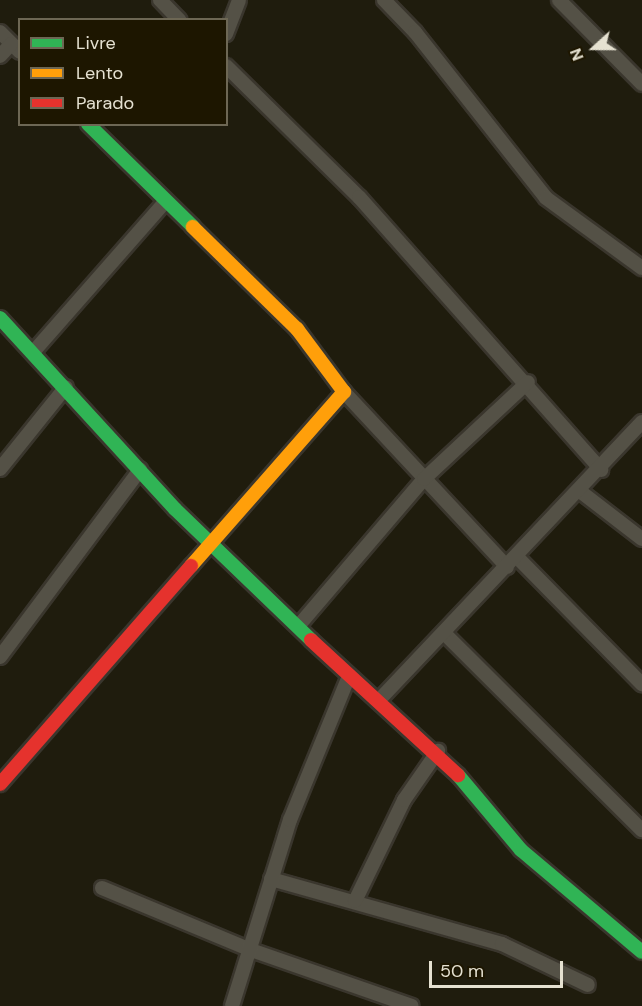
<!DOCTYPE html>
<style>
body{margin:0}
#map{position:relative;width:642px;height:1006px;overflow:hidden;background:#1f1c0d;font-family:"DM Sans",sans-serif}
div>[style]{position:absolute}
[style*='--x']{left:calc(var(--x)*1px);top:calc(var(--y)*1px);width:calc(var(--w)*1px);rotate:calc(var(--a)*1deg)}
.roads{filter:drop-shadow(2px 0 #3a362d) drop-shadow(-2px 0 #3a362d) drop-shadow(0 2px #3a362d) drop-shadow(0 -2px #3a362d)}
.street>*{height:14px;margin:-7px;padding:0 7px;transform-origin:7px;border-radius:7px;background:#545146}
.fast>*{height:14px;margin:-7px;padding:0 7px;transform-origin:7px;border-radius:7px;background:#30b455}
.slow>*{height:14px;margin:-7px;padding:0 7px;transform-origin:7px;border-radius:7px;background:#ff9f0a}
.jam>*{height:14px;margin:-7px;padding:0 7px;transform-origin:7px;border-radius:7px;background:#e5322d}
span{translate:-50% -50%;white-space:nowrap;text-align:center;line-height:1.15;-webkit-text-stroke:5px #1d1600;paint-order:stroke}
.legend{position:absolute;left:18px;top:18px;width:210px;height:108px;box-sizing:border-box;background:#1d1600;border:2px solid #6d6754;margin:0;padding:8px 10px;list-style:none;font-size:18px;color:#e5e1d1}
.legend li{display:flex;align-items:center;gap:12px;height:30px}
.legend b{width:30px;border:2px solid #6d6754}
.north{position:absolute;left:564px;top:18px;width:60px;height:60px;-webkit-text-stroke:4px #1d1600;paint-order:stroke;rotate:249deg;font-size:16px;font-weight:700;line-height:24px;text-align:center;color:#e5e1d1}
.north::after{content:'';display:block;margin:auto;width:21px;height:27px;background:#e5e1d1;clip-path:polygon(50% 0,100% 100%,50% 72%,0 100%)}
.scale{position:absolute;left:429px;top:961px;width:134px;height:27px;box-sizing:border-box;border:3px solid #e5e1d1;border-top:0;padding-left:8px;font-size:18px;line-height:21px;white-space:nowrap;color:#e5e1d1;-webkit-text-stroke:4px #1d1600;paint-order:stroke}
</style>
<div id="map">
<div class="roads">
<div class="street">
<div style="--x:160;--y:0;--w:28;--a:46"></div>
<div style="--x:384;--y:0;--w:45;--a:45.9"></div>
<div style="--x:415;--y:32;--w:211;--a:51.7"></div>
<div style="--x:546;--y:198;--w:119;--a:36.1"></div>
<div style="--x:559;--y:0;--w:118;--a:45.3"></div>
<div style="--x:0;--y:32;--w:28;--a:45"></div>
<div style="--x:226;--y:34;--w:36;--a:-69"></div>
<div style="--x:0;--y:56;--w:16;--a:-47"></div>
<div style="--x:226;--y:66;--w:187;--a:44.6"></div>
<div style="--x:359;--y:197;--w:365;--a:48.4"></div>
<div style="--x:35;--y:350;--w:196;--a:-48.7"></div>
<div style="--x:344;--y:392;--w:239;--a:47"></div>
<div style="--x:0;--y:469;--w:105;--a:-51.2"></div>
<div style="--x:581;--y:492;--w:77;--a:37.6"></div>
<div style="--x:516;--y:556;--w:180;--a:45.5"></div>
<div style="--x:300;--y:624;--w:191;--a:-49.5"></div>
<div style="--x:424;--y:479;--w:142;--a:-43"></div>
<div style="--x:445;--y:634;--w:278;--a:44.9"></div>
<div style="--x:0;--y:657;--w:234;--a:-53.2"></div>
<div style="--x:381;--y:698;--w:380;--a:-46.6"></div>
<div style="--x:271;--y:879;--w:240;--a:15.7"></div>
<div style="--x:502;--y:944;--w:95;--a:25.5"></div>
<div style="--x:102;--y:888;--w:161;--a:22.6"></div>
<div style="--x:251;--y:950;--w:170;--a:19.2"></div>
<div style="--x:355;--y:901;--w:112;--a:-64.1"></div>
<div style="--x:404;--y:800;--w:60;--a:-55.2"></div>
<div style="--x:232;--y:1006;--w:195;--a:-72.7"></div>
<div style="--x:290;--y:820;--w:156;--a:-67.7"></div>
</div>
<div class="fast">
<div style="--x:88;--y:124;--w:147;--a:44.4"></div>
<div style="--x:0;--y:318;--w:259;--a:47.5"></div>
<div style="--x:175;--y:509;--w:189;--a:43.9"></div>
<div style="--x:458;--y:775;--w:98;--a:50"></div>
<div style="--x:521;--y:850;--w:158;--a:40.1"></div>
</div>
<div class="slow">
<div style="--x:191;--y:566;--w:232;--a:-48.7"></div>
<div style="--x:344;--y:392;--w:79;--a:-126.7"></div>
<div style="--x:297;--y:329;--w:146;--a:-135.6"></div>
</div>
<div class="jam">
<div style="--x:311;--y:640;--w:200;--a:42.6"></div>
<div style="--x:0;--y:784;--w:290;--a:-48.8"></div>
</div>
</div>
<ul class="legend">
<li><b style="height:8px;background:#30b455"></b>Livre</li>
<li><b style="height:8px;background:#ff9f0a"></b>Lento</li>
<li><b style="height:8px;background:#e5322d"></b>Parado</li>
</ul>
<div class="north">N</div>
<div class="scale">50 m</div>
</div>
